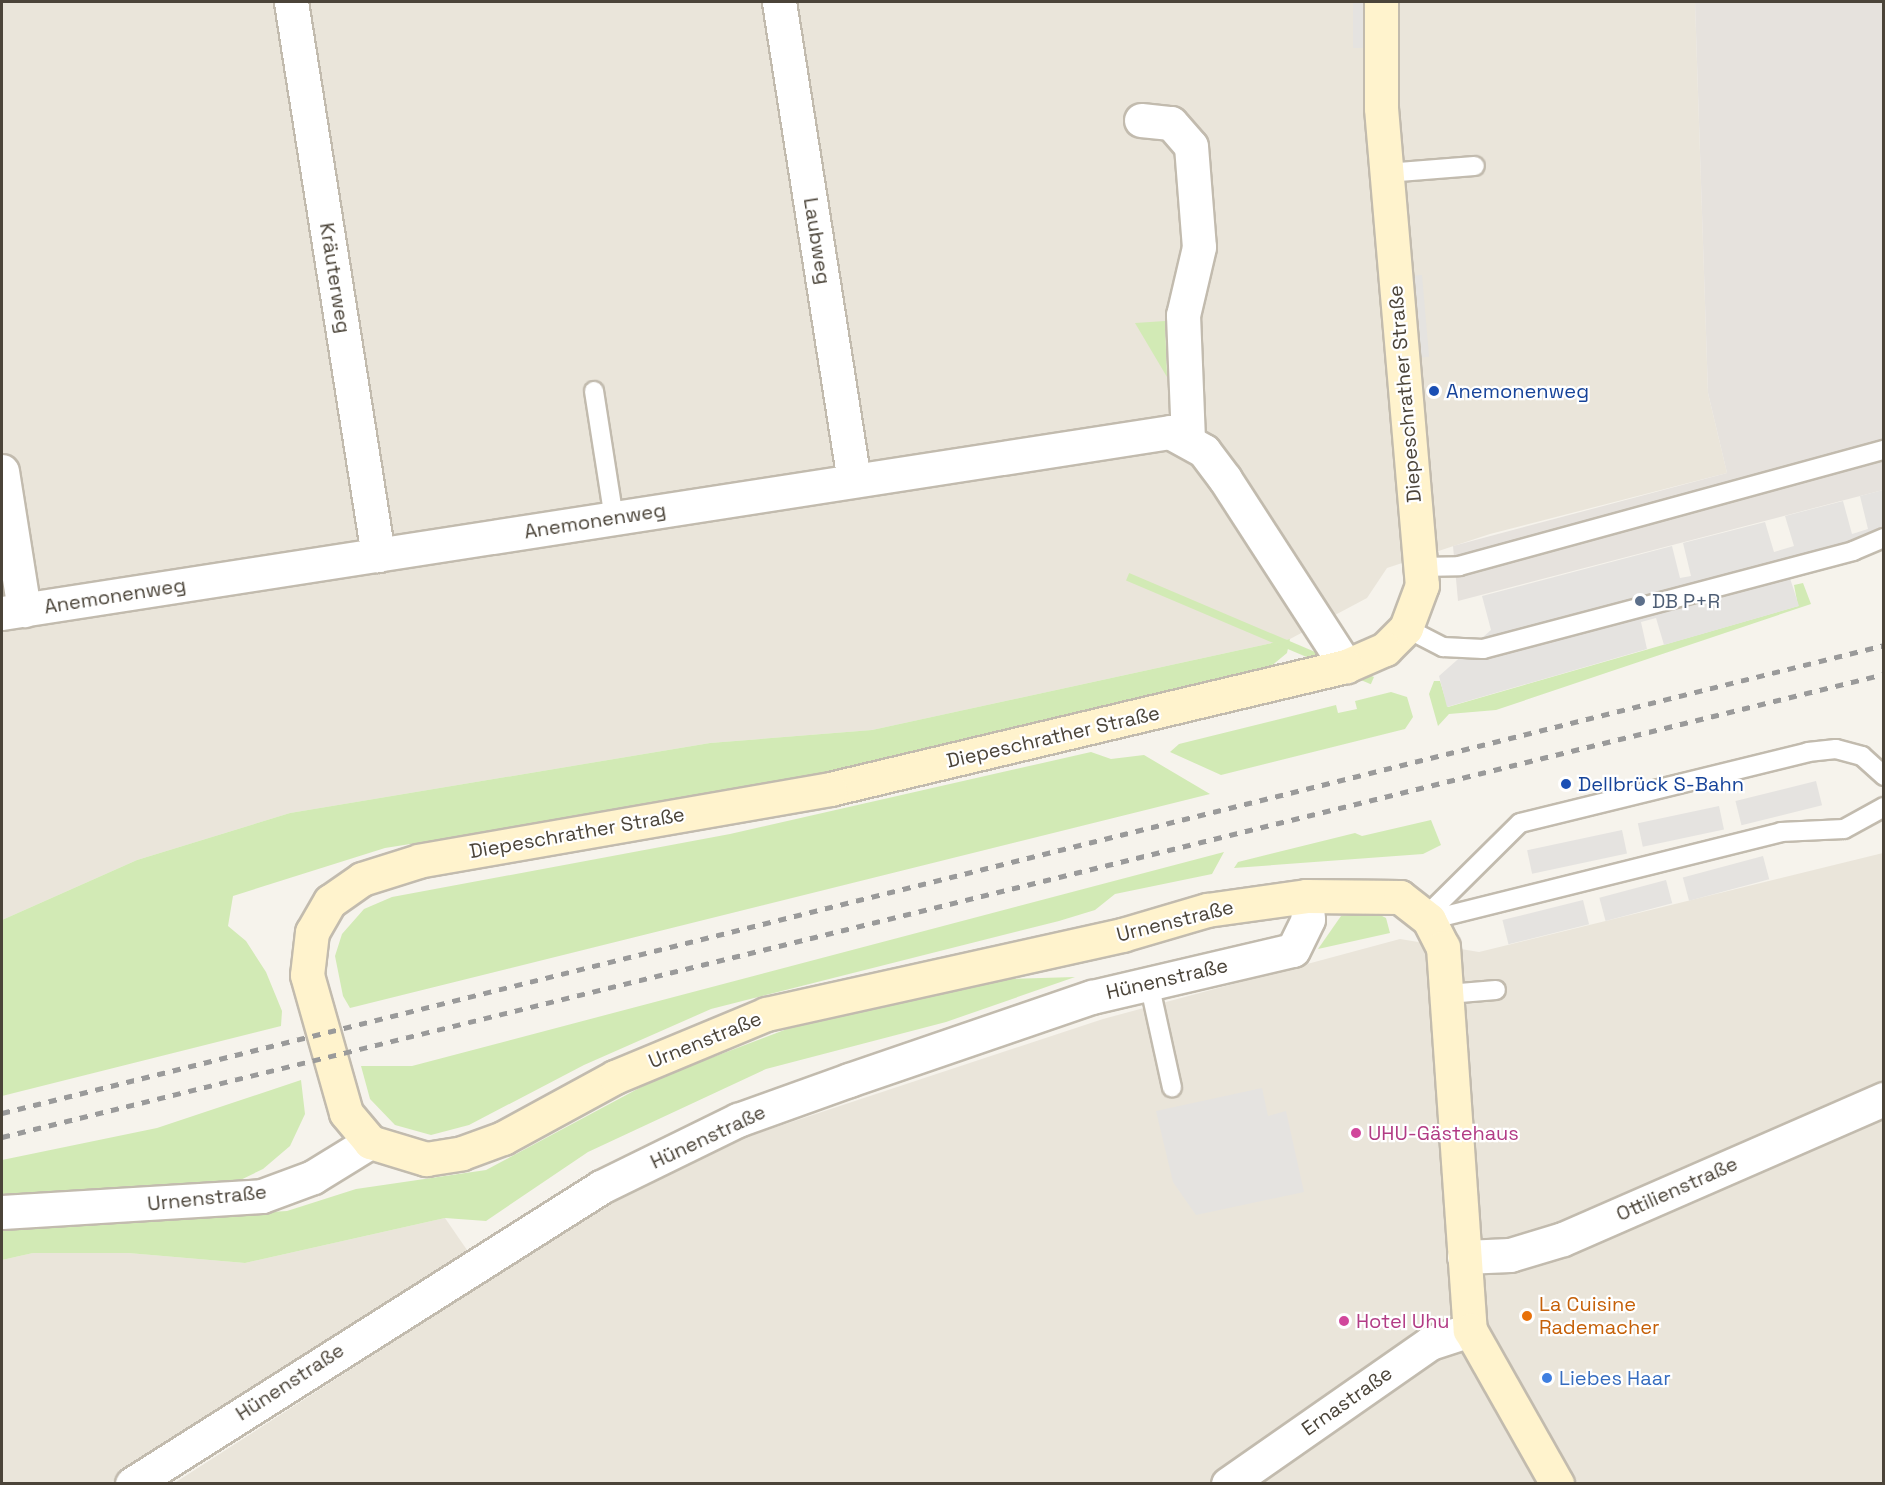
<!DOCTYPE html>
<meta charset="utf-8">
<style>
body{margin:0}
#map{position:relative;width:1885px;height:1485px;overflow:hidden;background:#f6f3ec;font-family:"Space Grotesk",sans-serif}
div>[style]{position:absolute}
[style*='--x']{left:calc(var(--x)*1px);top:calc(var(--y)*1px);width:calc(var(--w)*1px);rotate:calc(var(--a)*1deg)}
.residential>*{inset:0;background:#eae5da}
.industrial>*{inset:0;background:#e6e2dd}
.green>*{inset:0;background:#d2eab5;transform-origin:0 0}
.parking>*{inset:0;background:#e5e3e0;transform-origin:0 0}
.roads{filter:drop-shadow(2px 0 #c2bbae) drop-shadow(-2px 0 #c2bbae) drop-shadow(0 2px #c2bbae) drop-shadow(0 -2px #c2bbae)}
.lane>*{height:18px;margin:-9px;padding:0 9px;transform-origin:9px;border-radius:9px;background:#fff}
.street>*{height:33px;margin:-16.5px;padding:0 16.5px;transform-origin:16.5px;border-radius:16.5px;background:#fff}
.secondary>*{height:33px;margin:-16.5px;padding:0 16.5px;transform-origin:16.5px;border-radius:16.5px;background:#fff3cd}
.rail>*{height:4.5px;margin-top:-2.25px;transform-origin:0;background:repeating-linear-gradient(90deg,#9a9a9a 0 8px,transparent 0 16px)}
.dots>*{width:16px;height:16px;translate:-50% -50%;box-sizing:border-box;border:3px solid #fff;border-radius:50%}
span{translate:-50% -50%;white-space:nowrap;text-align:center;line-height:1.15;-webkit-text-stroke:4.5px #fff;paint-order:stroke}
.street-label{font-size:20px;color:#4b4439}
.transit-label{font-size:20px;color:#164399}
.left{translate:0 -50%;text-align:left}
.service-label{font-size:20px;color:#4e5e75}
.hotel-label{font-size:20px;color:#b23c85}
.food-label{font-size:20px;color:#c56008}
.shop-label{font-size:20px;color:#366cbe}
.frame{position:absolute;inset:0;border:3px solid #4b4439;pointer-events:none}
</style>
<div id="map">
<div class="residential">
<div style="clip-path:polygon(2px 2px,1695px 2px,1708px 393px,1727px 473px,1490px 534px,1387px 568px,1367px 598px,1290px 639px,872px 730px,710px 743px,290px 813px,137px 860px,2px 920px)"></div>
<div style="clip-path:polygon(1883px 853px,1883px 1483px,173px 1484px,604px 1206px,737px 1140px,1103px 1019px,1400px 939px,1479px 952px)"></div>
<div style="clip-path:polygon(445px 1218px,467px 1250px,109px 1484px,2px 1483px,2px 1260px,33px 1253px,128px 1253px,245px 1263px)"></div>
</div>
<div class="industrial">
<div style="clip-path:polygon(1695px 2px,1883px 2px,1883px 490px,1458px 601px,1453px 546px,1727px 473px,1708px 393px)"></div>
</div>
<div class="green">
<div style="clip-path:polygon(1165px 321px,1167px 377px,1135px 323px)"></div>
<div style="clip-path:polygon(1803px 583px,1811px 604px,1496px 710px,1449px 714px,1438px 726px,1429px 694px,1434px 681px,1440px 681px,1448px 707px,1798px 606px,1794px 585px)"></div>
<div style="clip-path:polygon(1290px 639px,1287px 653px,1270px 667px,785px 785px,385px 848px,233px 896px,228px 926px,246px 941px,266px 972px,282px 1011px,281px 1026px,2px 1096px,2px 920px,137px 860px,290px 813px,710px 743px,872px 730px)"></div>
<div style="left:1374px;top:677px;width:8px;height:266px;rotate:113deg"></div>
<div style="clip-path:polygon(1391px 692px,1407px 697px,1413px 717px,1405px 729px,1221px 775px,1170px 752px,1179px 744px,1336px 705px,1338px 713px,1357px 709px,1355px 701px)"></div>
<div style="clip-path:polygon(1091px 752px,1111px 759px,1144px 755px,1210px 794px,350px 1008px,343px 996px,335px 956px,342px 934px,364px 909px,392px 897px,730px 834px)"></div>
<div style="clip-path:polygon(1431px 820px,1441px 845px,1423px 854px,1234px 868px,1238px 862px,1355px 833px,1362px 836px)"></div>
<div style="clip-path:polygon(1224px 852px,1212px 874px,1115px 894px,1095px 910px,1059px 921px,711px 1009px,584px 1065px,469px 1125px,431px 1135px,395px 1125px,370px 1099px,361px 1066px,412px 1066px)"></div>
<div style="clip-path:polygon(1376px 913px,1386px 918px,1390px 933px,1318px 949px,1341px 916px)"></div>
<div style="clip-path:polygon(1075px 977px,946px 1022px,766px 1069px,588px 1152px,486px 1221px,445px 1218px,245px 1263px,128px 1253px,33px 1253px,2px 1260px,2px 1228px,287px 1211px,356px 1189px,486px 1170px,658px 1078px,787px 1029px,1011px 979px)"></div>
<div style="clip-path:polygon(301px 1080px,305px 1114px,290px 1146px,263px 1169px,230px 1185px,2px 1197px,2px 1160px,157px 1128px)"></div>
</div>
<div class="parking">
<div style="left:1353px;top:2px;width:11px;height:46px"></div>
<div style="left:1422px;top:275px;width:82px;height:11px;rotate:85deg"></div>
<div style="clip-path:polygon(1883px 490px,1883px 539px,1786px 566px,1799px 606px,1664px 645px,1656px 618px,1641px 622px,1647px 649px,1447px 707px,1439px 676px,1491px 630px,1482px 596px,1672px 546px,1680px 578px,1691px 576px,1683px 543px,1765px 522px,1774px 552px,1794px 546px,1785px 516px,1843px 501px,1852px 534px,1868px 529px,1860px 496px)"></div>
<div style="left:1816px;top:781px;width:25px;height:83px;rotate:76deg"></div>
<div style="left:1719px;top:806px;width:24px;height:83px;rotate:78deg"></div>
<div style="left:1622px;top:830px;width:24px;height:97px;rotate:78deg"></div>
<div style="left:1763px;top:856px;width:24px;height:83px;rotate:75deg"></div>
<div style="left:1666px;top:880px;width:24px;height:69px;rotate:75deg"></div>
<div style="left:1583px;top:900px;width:25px;height:83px;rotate:76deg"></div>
<div style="clip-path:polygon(1262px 1088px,1268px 1116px,1286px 1111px,1304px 1192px,1196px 1215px,1173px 1182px,1156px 1111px)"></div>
</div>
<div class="roads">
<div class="lane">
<div style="--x:1386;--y:173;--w:89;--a:-4.5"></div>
<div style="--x:594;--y:391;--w:129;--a:81.1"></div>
<div style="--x:1420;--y:567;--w:39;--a:-1"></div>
<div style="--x:1459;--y:566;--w:441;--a:-15.3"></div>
<div style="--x:1406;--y:628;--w:42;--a:27.2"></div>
<div style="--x:1443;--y:647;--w:40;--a:2.9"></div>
<div style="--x:1483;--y:649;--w:383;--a:-14.8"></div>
<div style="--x:1853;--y:551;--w:34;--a:-23"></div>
<div style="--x:1426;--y:916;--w:132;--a:-44.7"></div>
<div style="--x:1520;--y:823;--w:297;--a:-13.8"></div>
<div style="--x:1808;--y:752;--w:28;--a:-6"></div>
<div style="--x:1836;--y:749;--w:27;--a:15"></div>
<div style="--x:1862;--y:756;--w:30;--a:42"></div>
<div style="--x:1429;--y:920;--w:363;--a:-14"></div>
<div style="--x:1781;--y:832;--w:63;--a:-2.7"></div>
<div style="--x:1844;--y:829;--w:46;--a:-28.8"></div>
<div style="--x:1149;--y:983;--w:107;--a:77.6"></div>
<div style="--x:1448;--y:994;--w:48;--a:-4.8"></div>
</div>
<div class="street">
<div style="--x:291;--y:2;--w:560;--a:81.06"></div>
<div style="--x:779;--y:2;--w:484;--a:81.1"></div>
<div style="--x:1141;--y:120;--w:30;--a:6"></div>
<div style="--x:1171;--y:123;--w:30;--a:49"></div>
<div style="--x:1191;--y:146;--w:101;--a:85.5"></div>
<div style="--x:1199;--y:247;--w:70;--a:103.2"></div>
<div style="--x:1183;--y:315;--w:124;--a:87.7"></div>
<div style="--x:2;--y:471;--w:141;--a:81"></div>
<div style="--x:2;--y:613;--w:1182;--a:-8.81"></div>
<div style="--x:1170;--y:432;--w:39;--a:29"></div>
<div style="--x:1204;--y:451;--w:35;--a:53"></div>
<div style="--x:1225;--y:479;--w:223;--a:57.1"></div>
<div style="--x:2;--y:1212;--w:260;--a:-3.5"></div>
<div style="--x:262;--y:1196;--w:54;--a:-20.4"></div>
<div style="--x:313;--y:1177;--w:67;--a:-31.6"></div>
<div style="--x:1464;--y:1257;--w:46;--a:-2.5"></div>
<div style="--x:1510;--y:1255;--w:55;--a:-16.8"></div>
<div style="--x:1563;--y:1239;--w:350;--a:-23.6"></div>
<div style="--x:132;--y:1484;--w:555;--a:-32.34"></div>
<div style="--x:601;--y:1187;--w:153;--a:-26.1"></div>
<div style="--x:738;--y:1120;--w:118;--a:-19.8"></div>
<div style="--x:849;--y:1080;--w:257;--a:-18.9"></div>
<div style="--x:1092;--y:997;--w:206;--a:-13.2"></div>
<div style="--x:1293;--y:950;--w:34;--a:-64"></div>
<div style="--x:1308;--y:919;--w:23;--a:-95"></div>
<div style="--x:1228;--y:1484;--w:246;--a:-34.9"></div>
<div style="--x:1430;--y:1343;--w:42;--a:-18"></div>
</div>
<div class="secondary">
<div style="--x:1381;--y:2;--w:106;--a:90"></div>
<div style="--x:1381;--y:108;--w:479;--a:85.1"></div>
<div style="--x:1422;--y:585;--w:46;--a:110.4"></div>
<div style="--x:1406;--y:628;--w:30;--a:135"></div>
<div style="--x:1385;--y:649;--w:43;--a:156.4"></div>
<div style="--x:1346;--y:666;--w:530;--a:166.59"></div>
<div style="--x:830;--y:789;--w:417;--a:170.1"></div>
<div style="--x:419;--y:861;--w:60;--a:162.5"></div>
<div style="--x:362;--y:879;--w:39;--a:145"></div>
<div style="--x:330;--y:901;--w:36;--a:120"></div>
<div style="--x:312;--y:932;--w:43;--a:96.6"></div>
<div style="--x:307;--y:975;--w:143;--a:74.2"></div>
<div style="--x:346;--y:1113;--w:38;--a:50"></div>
<div style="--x:370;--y:1142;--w:59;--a:16.9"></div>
<div style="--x:426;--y:1159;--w:36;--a:-9"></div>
<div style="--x:462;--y:1153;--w:44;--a:-20.1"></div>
<div style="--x:503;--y:1138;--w:128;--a:-28.6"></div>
<div style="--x:615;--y:1077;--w:164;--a:-22.6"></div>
<div style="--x:766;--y:1014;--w:365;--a:-12.5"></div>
<div style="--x:1122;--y:935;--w:89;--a:-16.4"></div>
<div style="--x:1207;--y:910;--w:100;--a:-8"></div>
<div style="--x:1306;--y:896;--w:94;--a:0.6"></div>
<div style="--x:1400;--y:897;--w:37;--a:38"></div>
<div style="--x:1429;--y:920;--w:30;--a:63"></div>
<div style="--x:1443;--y:947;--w:384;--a:86"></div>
<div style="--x:1470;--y:1330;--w:177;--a:60.5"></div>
</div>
</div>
<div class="rail">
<div style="--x:2;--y:1113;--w:1939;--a:-13.96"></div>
<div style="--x:2;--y:1137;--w:1938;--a:-13.82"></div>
</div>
<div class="dots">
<div style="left:1434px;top:391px;background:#1a4fb4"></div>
<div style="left:1640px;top:601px;background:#5c6f8a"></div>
<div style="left:1566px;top:784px;background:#1a4fb4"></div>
<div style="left:1356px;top:1133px;background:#d1479c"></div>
<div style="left:1527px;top:1316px;background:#e8710a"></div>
<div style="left:1344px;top:1321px;background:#d1479c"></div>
<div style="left:1547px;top:1378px;background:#3f7fe0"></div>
</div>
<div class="street-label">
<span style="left:817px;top:241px;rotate:81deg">Laubweg</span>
<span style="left:335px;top:278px;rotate:81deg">Kräuterweg</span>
<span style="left:1405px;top:394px;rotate:-95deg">Diepeschrather Straße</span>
<span style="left:595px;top:521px;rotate:-9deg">Anemonenweg</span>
<span style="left:115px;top:596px;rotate:-9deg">Anemonenweg</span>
<span style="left:1053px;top:737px;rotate:-13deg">Diepeschrather Straße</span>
<span style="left:577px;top:833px;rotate:-10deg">Diepeschrather Straße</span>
<span style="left:1175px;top:921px;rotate:-14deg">Urnenstraße</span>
<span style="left:1167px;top:979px;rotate:-13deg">Hünenstraße</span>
<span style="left:705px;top:1040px;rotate:-22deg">Urnenstraße</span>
<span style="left:708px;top:1137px;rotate:-25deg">Hünenstraße</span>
<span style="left:1677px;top:1189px;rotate:-24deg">Ottilienstraße</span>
<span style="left:207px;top:1198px;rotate:-6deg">Urnenstraße</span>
<span style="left:290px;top:1382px;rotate:-33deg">Hünenstraße</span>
<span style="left:1347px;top:1401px;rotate:-35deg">Ernastraße</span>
</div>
<div class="transit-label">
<span class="left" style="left:1446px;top:391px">Anemonenweg</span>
<span class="left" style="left:1578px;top:784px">Dellbrück S-Bahn</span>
</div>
<div class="service-label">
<span class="left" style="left:1652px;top:601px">DB P+R</span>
</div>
<div class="hotel-label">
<span class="left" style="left:1368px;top:1133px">UHU-Gästehaus</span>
<span class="left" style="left:1356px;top:1321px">Hotel Uhu</span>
</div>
<div class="food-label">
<span class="left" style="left:1539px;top:1316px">La Cuisine<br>Rademacher</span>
</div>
<div class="shop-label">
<span class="left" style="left:1559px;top:1378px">Liebes Haar</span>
</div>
<div class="frame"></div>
</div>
